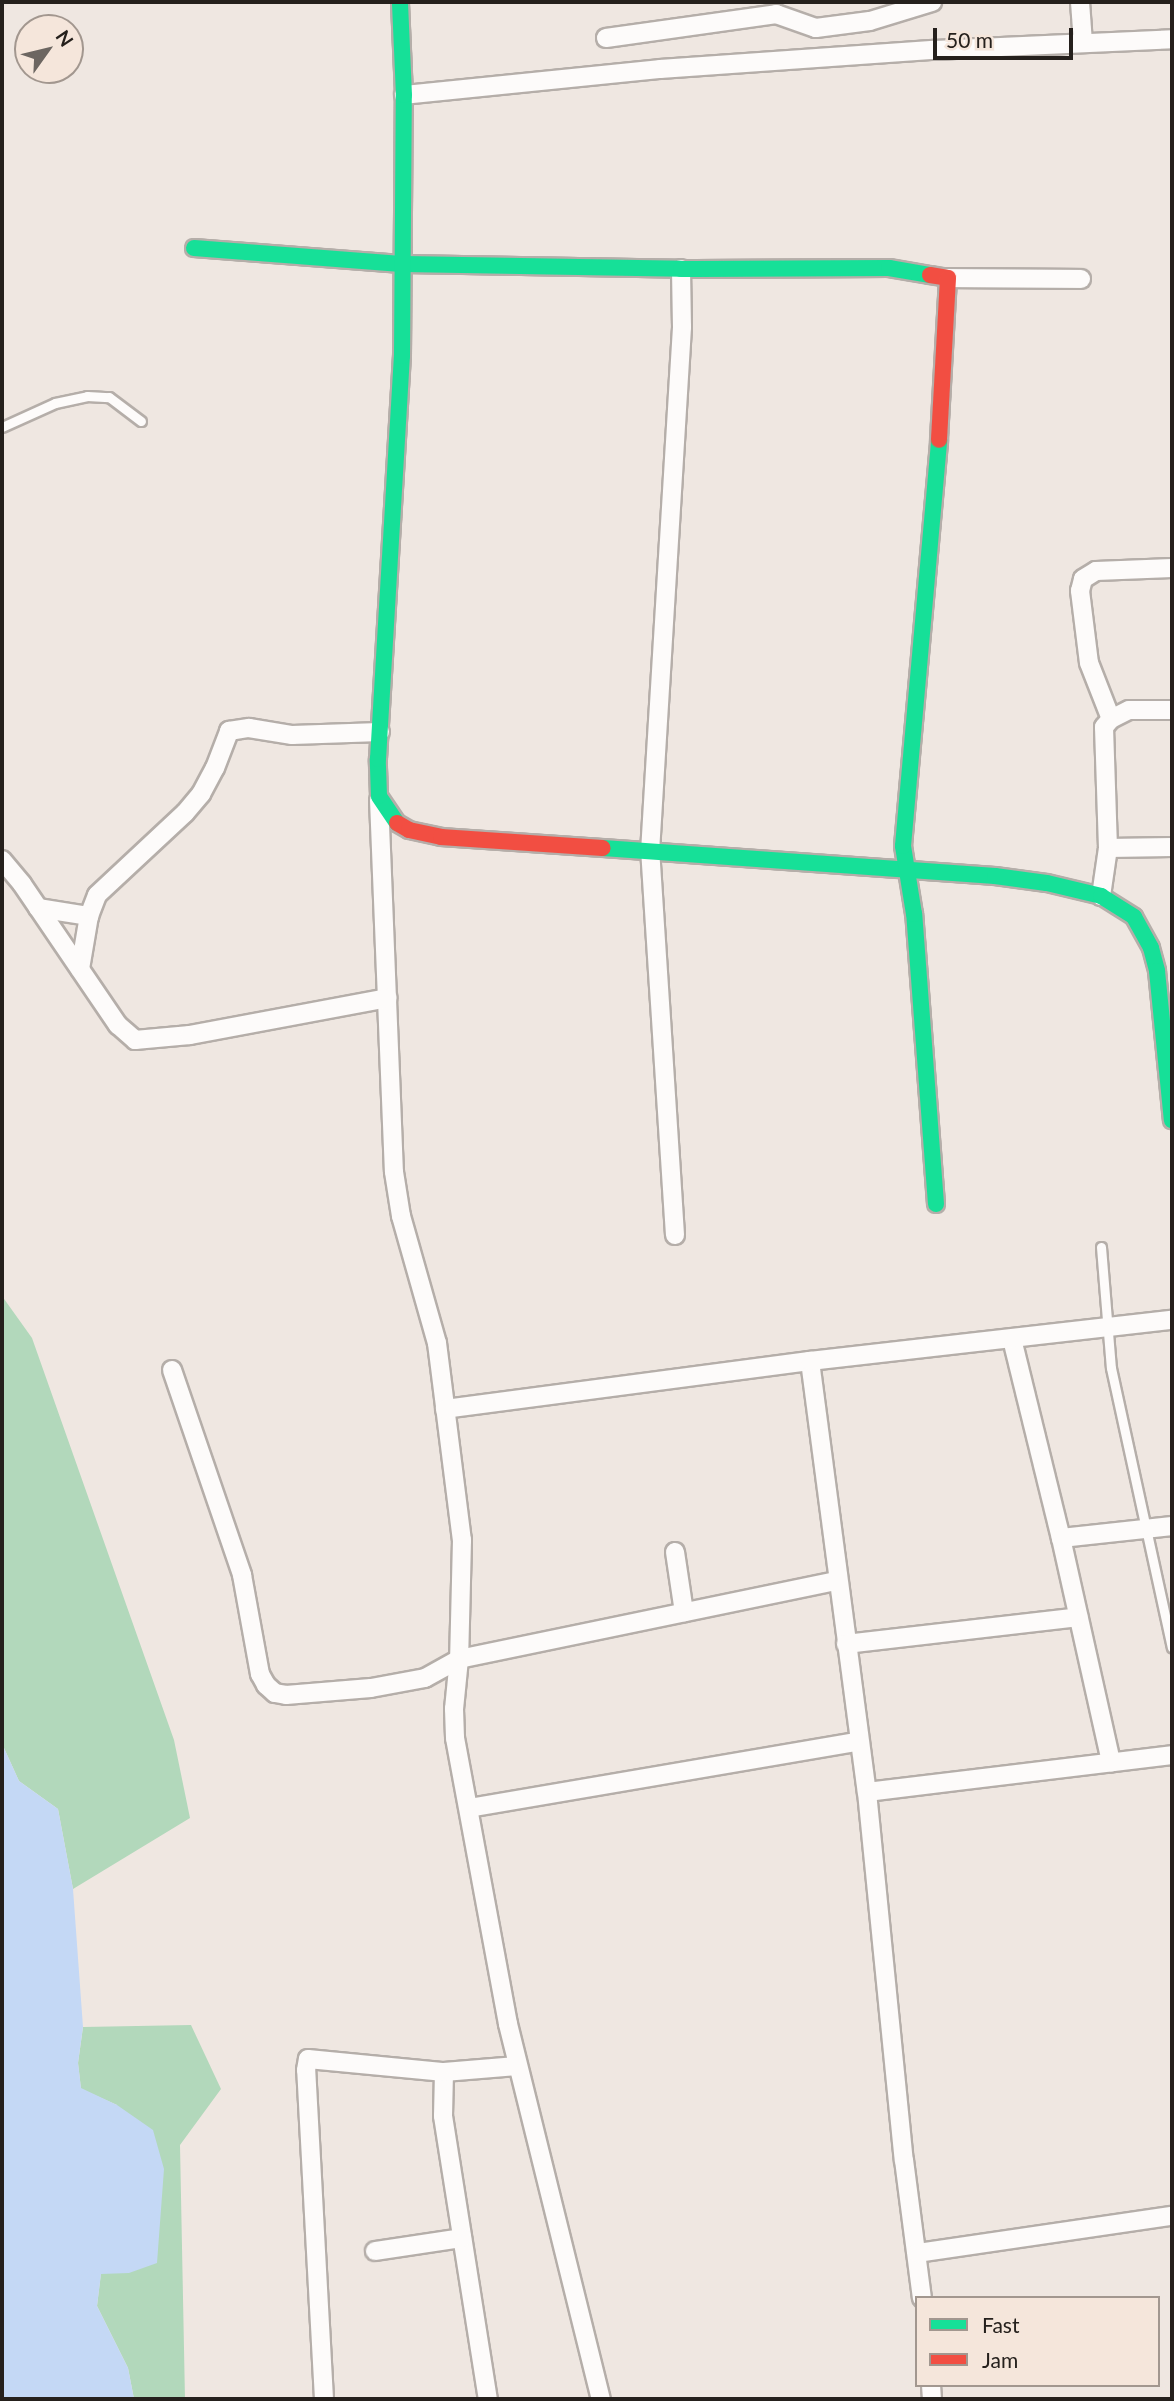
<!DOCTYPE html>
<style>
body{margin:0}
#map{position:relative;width:1174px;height:2401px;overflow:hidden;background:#efe7e1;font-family:Lato,sans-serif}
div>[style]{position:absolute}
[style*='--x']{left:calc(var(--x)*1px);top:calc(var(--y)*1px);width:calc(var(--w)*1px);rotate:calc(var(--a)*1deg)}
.green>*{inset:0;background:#b2d8bb}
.water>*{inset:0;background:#c4d8f5}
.roads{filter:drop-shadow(2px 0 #b5aea9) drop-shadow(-2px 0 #b5aea9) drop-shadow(0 2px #b5aea9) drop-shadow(0 -2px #b5aea9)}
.lane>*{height:9px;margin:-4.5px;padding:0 4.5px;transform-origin:4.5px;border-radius:4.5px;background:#fdfbfa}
.street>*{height:18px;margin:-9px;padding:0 9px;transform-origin:9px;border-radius:9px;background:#fdfbfa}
.fast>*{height:16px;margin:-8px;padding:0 8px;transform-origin:8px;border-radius:8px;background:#16e098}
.jam>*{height:16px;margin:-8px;padding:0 8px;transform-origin:8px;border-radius:8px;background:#f24e42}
span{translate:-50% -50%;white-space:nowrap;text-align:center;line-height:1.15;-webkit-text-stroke:6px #f5e6db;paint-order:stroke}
.frame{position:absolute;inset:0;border:4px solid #25201c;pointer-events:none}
.legend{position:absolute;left:915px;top:2296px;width:245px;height:91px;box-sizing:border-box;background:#f5e6db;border:2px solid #a2978f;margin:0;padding:9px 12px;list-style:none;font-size:21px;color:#25201c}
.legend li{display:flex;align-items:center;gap:14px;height:35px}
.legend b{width:35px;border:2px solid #a2978f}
.north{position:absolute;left:14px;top:14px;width:70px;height:70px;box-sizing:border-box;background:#f5e6db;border:2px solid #a2978f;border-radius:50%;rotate:56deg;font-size:19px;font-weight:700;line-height:28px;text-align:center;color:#25201c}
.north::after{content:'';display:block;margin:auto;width:24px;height:32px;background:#6c6661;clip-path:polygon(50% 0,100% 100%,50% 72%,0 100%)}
.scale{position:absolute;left:933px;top:28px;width:140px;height:32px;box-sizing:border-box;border:4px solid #25201c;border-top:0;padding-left:9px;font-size:21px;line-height:24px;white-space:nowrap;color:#25201c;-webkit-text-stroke:5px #f5e6db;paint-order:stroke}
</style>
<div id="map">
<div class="green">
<div style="clip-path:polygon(2px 1296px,32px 1338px,174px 1740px,190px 1818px,73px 1889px,58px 1809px,19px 1781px,4px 1748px,2px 1731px)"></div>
<div style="clip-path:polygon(191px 2025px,221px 2089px,180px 2145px,185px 2399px,134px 2399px,128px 2368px,97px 2306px,101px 2273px,129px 2273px,117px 2105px,81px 2089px,78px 2063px,83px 2027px)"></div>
</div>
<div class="water">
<div style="clip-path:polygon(2px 1731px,4px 1748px,19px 1781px,58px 1809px,73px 1889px,83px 2027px,78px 2063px,81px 2088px,117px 2105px,153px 2130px,164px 2169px,157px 2263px,129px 2273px,101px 2274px,97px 2306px,128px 2368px,134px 2399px,2px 2399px)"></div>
</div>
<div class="roads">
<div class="lane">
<div style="--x:2;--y:427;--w:58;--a:-24.4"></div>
<div style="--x:55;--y:403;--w:33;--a:-12"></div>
<div style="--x:87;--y:396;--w:22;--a:3"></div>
<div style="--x:109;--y:397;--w:40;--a:37"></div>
<div style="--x:1101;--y:1247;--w:121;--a:85.3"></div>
<div style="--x:1111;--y:1368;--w:286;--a:77.7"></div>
</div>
<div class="street">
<div style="--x:1080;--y:2;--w:41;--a:85.8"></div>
<div style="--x:606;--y:38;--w:172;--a:-8"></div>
<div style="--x:776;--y:14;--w:42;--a:19.3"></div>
<div style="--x:816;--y:28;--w:54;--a:-7.4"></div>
<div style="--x:870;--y:21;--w:65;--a:-17"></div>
<div style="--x:404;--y:95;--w:257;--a:-5.8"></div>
<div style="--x:660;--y:69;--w:275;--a:-4"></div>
<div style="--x:934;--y:50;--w:238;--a:-2.6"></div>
<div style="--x:948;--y:278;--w:133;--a:0.4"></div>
<div style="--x:1111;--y:719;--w:60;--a:-111.4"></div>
<div style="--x:1089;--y:663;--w:73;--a:-97.1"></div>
<div style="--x:1080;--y:591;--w:12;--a:-76"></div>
<div style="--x:1083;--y:579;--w:15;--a:-32"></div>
<div style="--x:1096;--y:571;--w:76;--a:-2.3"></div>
<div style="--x:379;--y:800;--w:372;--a:87.7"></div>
<div style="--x:394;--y:1172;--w:45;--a:81"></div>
<div style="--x:401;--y:1216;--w:132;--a:74.2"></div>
<div style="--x:437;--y:1343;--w:199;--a:82.8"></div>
<div style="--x:462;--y:1540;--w:119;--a:91.4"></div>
<div style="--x:459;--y:1659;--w:50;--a:95.7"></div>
<div style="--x:454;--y:1709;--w:29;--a:88"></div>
<div style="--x:455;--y:1738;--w:291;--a:79.5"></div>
<div style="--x:508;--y:2024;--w:386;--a:76.1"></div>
<div style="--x:1108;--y:848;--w:64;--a:-0.9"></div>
<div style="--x:2;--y:860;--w:31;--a:50"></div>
<div style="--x:22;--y:884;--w:171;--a:55.8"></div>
<div style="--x:118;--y:1025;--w:23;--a:41"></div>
<div style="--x:135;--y:1040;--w:55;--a:-5.2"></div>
<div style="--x:190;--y:1035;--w:201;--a:-10.6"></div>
<div style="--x:1101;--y:896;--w:49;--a:-81.7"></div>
<div style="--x:1108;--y:848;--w:121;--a:-91.9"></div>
<div style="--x:1104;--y:727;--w:11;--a:-49"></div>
<div style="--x:1111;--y:719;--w:20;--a:-27"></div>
<div style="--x:1129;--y:710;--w:43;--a:0"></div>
<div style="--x:38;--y:908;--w:52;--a:8.9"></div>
<div style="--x:80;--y:969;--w:54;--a:-80.4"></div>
<div style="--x:89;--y:916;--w:22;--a:-69"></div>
<div style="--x:97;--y:895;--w:120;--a:-43"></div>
<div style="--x:185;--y:813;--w:25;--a:-50"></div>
<div style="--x:201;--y:794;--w:30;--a:-62"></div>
<div style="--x:215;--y:768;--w:40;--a:-69"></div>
<div style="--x:229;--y:731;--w:20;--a:-9"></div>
<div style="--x:249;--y:728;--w:44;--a:9.2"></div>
<div style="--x:292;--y:735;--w:88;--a:-2"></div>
<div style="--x:675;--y:1235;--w:384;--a:-93.7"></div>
<div style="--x:650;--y:852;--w:526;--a:-86.51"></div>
<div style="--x:682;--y:327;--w:58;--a:-91"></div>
<div style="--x:1012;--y:1339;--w:205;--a:76.2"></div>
<div style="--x:1061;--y:1538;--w:230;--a:77.4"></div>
<div style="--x:810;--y:1361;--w:435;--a:82.5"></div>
<div style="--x:867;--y:1792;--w:370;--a:84.3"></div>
<div style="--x:904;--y:2160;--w:139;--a:82.6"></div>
<div style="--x:172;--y:1370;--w:217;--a:71.1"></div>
<div style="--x:242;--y:1575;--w:101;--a:79.7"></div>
<div style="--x:260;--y:1674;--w:13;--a:61"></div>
<div style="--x:266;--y:1685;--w:12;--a:42"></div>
<div style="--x:275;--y:1693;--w:11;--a:10"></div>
<div style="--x:286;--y:1695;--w:85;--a:-4.7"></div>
<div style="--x:371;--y:1688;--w:55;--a:-10.5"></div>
<div style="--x:425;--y:1678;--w:39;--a:-29"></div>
<div style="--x:459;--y:1659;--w:386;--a:-11.7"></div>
<div style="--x:445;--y:1409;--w:368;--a:-7.5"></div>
<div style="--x:810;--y:1361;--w:364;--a:-6.5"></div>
<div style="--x:1061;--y:1538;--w:112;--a:-6.2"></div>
<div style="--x:675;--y:1552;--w:61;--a:81.5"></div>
<div style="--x:846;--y:1644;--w:234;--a:-6.6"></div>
<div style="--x:867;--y:1792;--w:307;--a:-6.9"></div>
<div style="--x:469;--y:1808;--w:396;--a:-9.7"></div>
<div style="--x:444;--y:2072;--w:44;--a:91.3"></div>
<div style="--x:443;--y:2116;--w:287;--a:81"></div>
<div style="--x:375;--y:2251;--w:88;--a:-8.5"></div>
<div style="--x:917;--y:2253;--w:258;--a:-8.3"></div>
<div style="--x:931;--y:2385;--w:14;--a:86"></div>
<div style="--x:324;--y:2399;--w:329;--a:-93.1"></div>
<div style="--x:306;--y:2070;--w:11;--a:-80"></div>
<div style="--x:308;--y:2059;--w:137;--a:5.5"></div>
<div style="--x:444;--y:2072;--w:73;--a:-4.7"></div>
</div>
<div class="fast">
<div style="--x:194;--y:248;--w:211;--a:4.4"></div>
<div style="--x:404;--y:264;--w:277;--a:1"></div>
<div style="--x:681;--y:269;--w:208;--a:-0.3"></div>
<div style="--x:889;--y:268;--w:42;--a:9.7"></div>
<div style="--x:397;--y:823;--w:32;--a:-124"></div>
<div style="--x:379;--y:796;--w:37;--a:-92"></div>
<div style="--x:378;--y:759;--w:404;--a:-86.6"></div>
<div style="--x:402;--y:356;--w:261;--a:-89.6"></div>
<div style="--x:404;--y:95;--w:93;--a:-92.5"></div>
<div style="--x:603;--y:848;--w:393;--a:4.1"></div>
<div style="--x:995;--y:876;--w:52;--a:7.7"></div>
<div style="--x:1047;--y:883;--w:56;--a:13.5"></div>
<div style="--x:1101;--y:896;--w:39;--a:32"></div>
<div style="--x:1134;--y:917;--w:35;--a:61"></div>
<div style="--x:1151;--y:948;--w:24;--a:75"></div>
<div style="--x:1157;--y:971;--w:150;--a:84.3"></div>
<div style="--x:936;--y:1204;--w:291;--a:-94.3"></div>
<div style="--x:914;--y:914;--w:69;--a:-99.2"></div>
<div style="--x:903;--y:846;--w:408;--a:-84.9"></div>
</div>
<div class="jam">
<div style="--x:930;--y:275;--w:18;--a:9"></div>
<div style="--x:948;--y:278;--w:162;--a:93.2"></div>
<div style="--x:397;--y:823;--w:14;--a:30"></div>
<div style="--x:409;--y:830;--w:33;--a:12"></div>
<div style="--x:441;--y:837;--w:162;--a:3.9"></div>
</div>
</div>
<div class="frame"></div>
<ul class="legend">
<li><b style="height:9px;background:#16e098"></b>Fast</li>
<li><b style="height:9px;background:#f24e42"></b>Jam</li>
</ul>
<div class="north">N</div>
<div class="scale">50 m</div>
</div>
